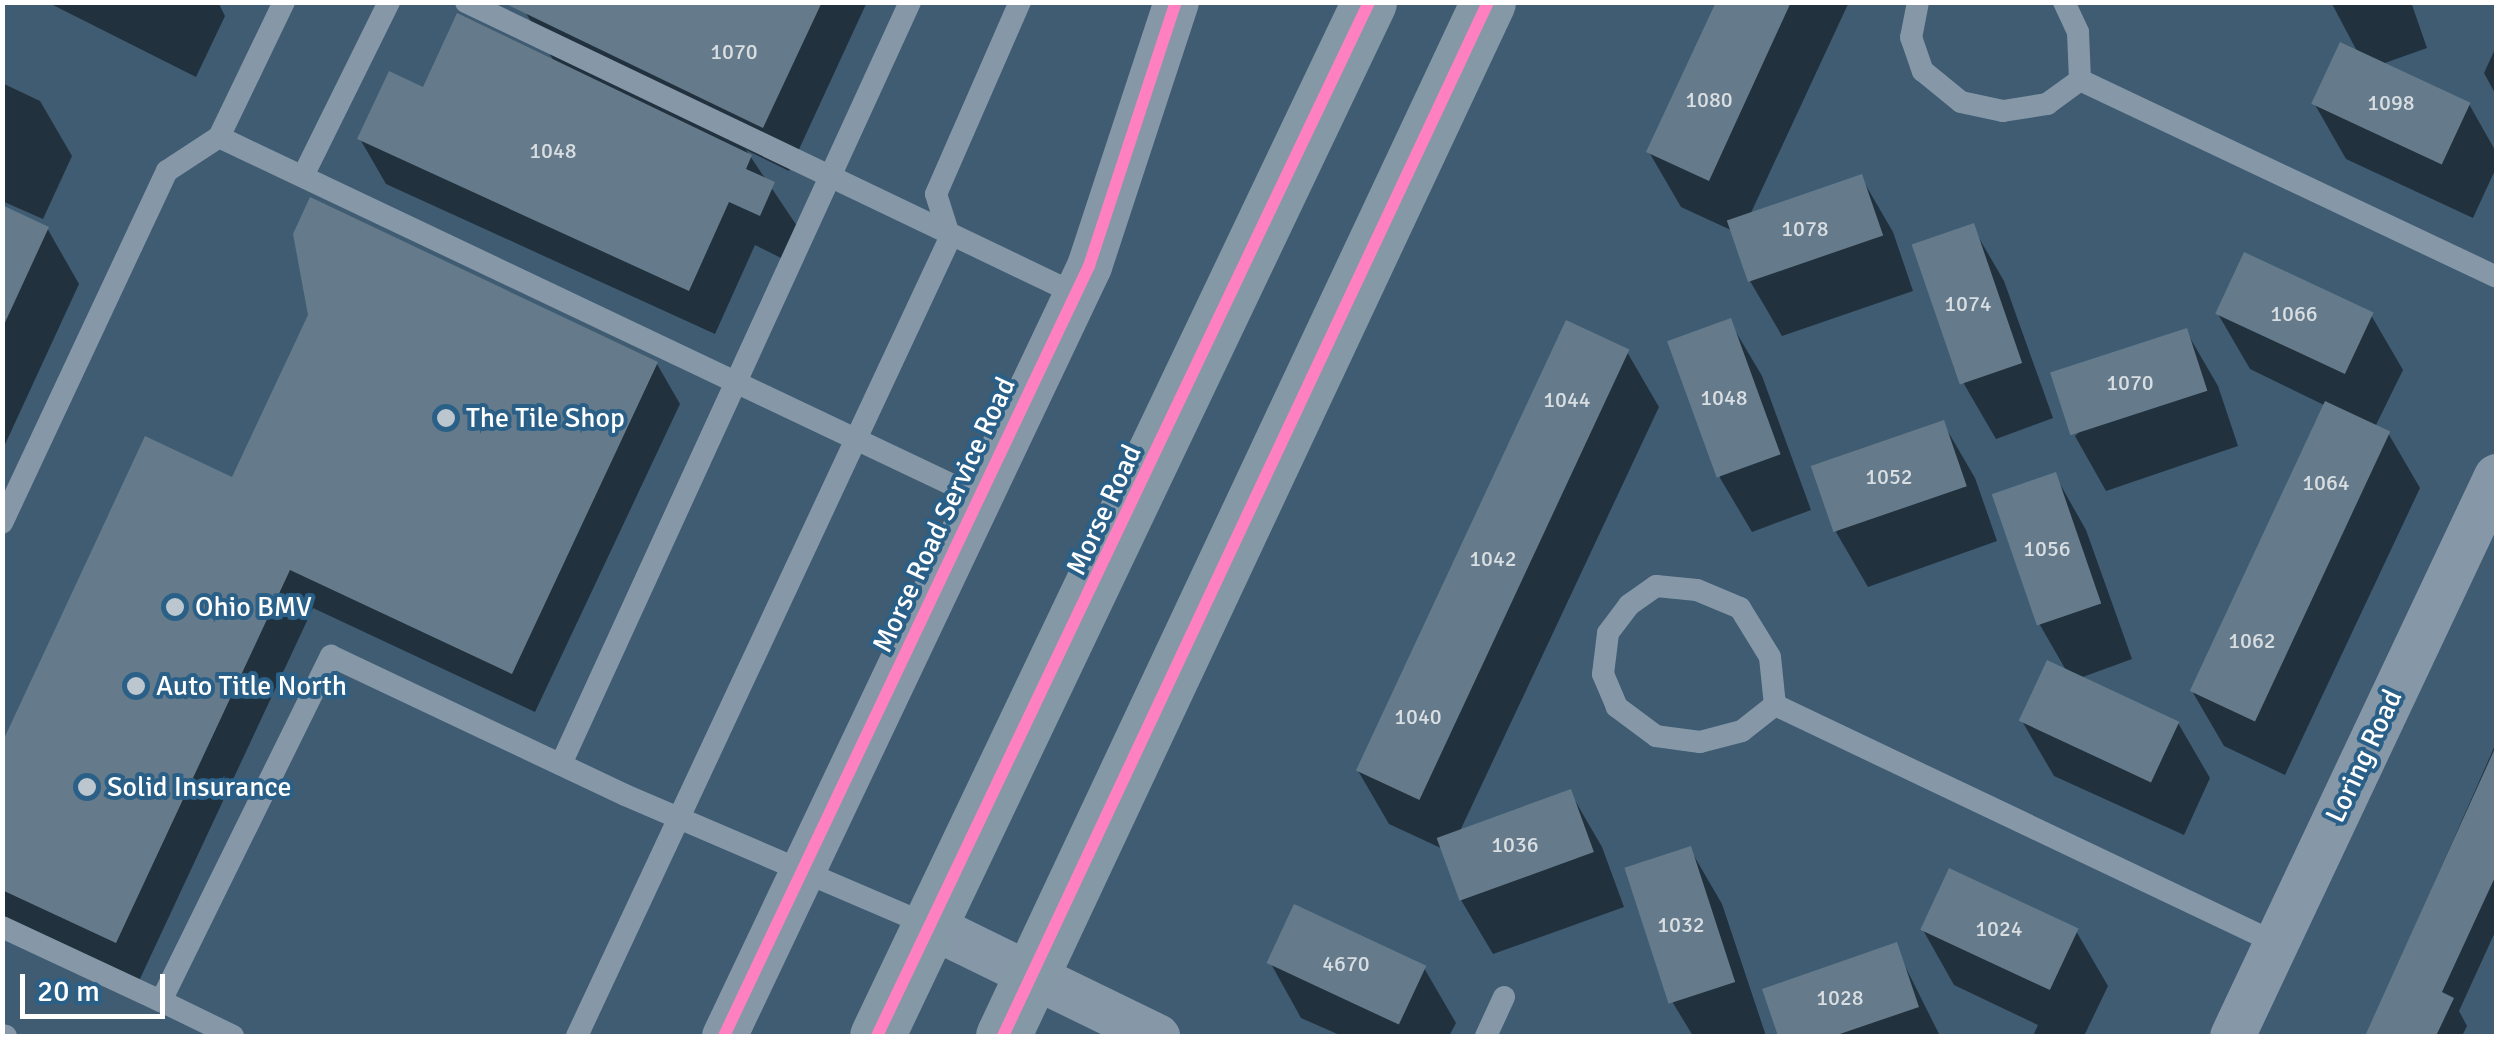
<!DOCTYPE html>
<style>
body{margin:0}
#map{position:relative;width:2499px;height:1039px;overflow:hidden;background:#3f5c72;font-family:Signika,sans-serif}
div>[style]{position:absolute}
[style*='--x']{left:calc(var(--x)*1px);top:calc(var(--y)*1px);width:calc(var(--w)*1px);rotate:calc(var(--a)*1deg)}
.shadow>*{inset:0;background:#0007}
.building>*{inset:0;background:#657b8b;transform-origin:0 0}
.service>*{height:22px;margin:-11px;padding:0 11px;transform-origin:11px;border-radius:11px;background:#8698a8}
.minor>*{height:45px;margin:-22.5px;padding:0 22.5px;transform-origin:22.5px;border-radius:22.5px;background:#8698a8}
.primary>*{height:55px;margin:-27.5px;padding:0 27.5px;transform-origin:27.5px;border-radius:27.5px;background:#8598a5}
.cycleway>*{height:12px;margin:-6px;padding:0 6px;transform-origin:6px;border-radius:6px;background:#ff80c0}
.dots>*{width:28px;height:28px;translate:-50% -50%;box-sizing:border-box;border:5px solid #2a6087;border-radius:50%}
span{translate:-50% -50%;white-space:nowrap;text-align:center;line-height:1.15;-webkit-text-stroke:8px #2a6087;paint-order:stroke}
.number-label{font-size:22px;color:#d8dee2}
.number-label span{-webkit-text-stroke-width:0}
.poi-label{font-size:28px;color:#fff}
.left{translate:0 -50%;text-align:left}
.street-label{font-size:28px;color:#fff}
.frame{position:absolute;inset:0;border:5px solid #fff;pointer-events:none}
.scale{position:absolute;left:20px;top:974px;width:145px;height:45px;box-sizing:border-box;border:5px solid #fff;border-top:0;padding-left:12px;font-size:30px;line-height:35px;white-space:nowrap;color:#fff;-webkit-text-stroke:8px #2a6087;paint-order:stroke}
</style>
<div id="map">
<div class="shadow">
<div style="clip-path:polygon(47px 2px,218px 2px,225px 16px,196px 77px)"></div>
<div style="clip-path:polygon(531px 2px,867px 2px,789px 171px,746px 150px,799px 229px,785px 260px,755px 245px,715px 334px,386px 184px,360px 139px,424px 90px,556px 65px,526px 13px)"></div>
<div style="clip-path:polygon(1718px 2px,1849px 2px,1749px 217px,1861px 177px,1893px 232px,1913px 291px,1782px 336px,1750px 281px,1733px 231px,1681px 207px,1649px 152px)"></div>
<div style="clip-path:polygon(2331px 2px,2411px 2px,2427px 48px,2382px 64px,2469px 104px,2496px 152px,2496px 168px,2473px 218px,2346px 159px,2314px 103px,2358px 53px)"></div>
<div style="clip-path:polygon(2496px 47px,2496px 95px,2484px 73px)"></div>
<div style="clip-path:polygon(2px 83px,40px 101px,72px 156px,43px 219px,2px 201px)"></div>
<div style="clip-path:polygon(2px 208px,47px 228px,79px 284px,2px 451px)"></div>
<div style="clip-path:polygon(1972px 226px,2004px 281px,2053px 418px,1996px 439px,1964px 384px)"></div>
<div style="clip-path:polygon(2218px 314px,2371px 315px,2403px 370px,2375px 427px,2388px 433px,2420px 488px,2285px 775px,2224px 746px,2192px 691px,2326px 406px,2250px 369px)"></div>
<div style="clip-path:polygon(1730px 322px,1762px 376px,1811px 510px,1752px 532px,1720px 478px)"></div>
<div style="clip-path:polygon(2186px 331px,2218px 386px,2238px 446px,2106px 491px,2075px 436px)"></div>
<div style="clip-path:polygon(1627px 352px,1659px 407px,1460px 831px,1570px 792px,1602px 847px,1624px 907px,1493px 954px,1461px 900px,1443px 849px,1389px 824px,1357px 769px)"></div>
<div style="clip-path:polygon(657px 364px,680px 404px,535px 712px,313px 608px,139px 981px,2px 918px,2px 748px,233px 480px)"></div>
<div style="clip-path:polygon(1943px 423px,1975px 478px,1997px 541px,1868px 587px,1836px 532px)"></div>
<div style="clip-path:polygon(2055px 475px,2086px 530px,2132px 659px,2080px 678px,2178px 723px,2210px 778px,2184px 835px,2054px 776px,2022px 721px,2067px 672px,2040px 625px,1995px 496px)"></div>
<div style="clip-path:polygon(2496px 743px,2496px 930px,2459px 1011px,2467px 1026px,2462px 1036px,2367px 1036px)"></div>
<div style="clip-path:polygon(1690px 849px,1722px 904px,1766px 1036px,1693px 1036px,1673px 1003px)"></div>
<div style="clip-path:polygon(1923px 930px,2076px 931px,2108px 986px,2084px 1036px,2033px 1036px,2038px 1025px,1954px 985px)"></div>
<div style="clip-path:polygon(1895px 946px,1940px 1036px,1781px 1036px,1765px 991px)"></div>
<div style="clip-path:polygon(1270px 962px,1424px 968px,1456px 1023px,1449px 1036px,1342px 1036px,1301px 1018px)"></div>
</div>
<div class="building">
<div style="clip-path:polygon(502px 2px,822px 2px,763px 128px)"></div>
<div style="clip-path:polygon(1716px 2px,1791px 2px,1709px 181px,1646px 152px)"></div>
<div style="clip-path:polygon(457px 13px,752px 155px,746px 169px,775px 182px,760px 216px,729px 202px,689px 291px,357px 139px,389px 71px,423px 87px)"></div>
<div style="left:2340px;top:42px;width:144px;height:68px;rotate:25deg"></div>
<div style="left:1862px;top:174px;width:65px;height:143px;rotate:71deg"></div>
<div style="clip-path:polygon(310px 197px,658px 362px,512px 674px,290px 570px,116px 943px,2px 890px,2px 743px,145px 436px,232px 477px,308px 315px,293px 234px)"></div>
<div style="clip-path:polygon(2px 205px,49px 227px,2px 329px)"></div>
<div style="left:1974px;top:223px;width:148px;height:66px;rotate:71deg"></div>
<div style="left:2244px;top:252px;width:143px;height:68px;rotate:25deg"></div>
<div style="left:1731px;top:318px;width:145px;height:68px;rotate:70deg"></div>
<div style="left:1566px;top:320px;width:70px;height:497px;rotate:25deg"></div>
<div style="left:2187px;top:328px;width:66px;height:144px;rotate:72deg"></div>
<div style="left:2325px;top:401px;width:72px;height:320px;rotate:25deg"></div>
<div style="left:1944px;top:420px;width:70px;height:141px;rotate:71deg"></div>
<div style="left:2056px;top:472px;width:139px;height:68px;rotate:71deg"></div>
<div style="left:2047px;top:660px;width:146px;height:67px;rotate:25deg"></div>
<div style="clip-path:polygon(2496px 746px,2496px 875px,2442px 992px,2454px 998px,2436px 1036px,2365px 1036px)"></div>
<div style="left:1571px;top:789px;width:67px;height:143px;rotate:70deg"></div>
<div style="left:1691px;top:846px;width:143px;height:70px;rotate:72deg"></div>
<div style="left:1949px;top:868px;width:143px;height:68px;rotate:25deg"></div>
<div style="left:1294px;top:904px;width:146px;height:65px;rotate:25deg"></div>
<div style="clip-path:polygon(1897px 942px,1919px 1007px,1834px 1036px,1778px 1036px,1762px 989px)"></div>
</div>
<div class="service">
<div style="--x:466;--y:2;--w:676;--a:25.58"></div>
<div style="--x:1918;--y:2;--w:36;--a:101"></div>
<div style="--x:1911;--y:37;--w:36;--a:71"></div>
<div style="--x:1923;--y:71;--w:49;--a:39.2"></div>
<div style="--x:1961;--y:102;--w:43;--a:12.1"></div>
<div style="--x:2003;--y:111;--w:45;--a:-9"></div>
<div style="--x:2047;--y:104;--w:41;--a:-36"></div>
<div style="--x:2080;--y:80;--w:48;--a:-92.4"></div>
<div style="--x:2078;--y:32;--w:33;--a:-115"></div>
<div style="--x:2080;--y:80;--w:460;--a:25.3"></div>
<div style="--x:219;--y:137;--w:150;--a:-64.3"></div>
<div style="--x:303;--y:176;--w:194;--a:-63.7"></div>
<div style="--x:2;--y:523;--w:389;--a:-64.9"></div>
<div style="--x:167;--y:171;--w:62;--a:-33.2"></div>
<div style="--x:219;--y:137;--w:842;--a:25.38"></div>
<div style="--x:1656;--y:586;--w:41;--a:5.6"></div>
<div style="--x:1697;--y:590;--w:47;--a:22.7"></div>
<div style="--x:1740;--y:608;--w:57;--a:58.5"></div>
<div style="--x:1770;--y:657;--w:48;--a:84.1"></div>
<div style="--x:1775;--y:705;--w:42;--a:141.8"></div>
<div style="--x:1742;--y:731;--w:43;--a:165.3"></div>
<div style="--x:1700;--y:742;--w:44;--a:-172.2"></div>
<div style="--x:1656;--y:736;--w:49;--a:-143.4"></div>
<div style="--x:1617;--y:707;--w:36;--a:-113"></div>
<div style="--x:1603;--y:674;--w:41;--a:-83"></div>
<div style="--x:1608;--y:633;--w:35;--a:-53"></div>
<div style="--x:1629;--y:605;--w:33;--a:-35"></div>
<div style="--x:1775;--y:705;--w:555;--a:25.41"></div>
<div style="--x:561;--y:764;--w:838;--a:-65.39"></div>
<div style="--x:2;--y:927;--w:175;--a:25"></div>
<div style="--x:161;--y:1001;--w:385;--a:-63.8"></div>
<div style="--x:331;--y:656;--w:325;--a:25.3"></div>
<div style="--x:625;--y:795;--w:331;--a:23.2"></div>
<div style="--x:161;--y:1001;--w:80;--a:25.9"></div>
<div style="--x:2;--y:1035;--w:4;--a:14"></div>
<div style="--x:577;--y:1036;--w:881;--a:-64.95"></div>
<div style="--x:950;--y:238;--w:46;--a:-107.7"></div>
<div style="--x:936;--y:194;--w:210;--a:-66.4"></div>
<div style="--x:1486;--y:1036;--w:43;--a:-65.2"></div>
</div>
<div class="minor">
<div style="--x:929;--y:925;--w:254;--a:26"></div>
<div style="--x:724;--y:1036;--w:852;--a:-64.64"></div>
<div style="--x:1089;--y:266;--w:278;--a:-71.8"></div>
<div style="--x:2232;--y:1036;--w:619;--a:-64.76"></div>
</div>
<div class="primary">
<div style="--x:877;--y:1036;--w:1145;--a:-64.55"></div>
<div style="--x:1003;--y:1036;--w:1142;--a:-64.87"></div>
</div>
<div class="cycleway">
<div style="--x:724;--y:1036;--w:852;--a:-64.64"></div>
<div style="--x:1089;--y:266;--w:278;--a:-71.8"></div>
<div style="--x:877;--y:1036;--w:1145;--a:-64.55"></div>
<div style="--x:1003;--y:1036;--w:1142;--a:-64.87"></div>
</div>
<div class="dots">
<div style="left:446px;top:418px;background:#bcc6ce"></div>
<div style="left:175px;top:607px;background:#bcc6ce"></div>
<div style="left:136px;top:686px;background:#bcc6ce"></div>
<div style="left:87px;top:787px;background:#bcc6ce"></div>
</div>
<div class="number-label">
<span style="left:734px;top:52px">1070</span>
<span style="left:1709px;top:100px">1080</span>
<span style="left:2391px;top:103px">1098</span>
<span style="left:553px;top:151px">1048</span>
<span style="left:1805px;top:229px">1078</span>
<span style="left:1968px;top:304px">1074</span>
<span style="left:2294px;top:314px">1066</span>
<span style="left:2130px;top:383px">1070</span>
<span style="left:1724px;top:398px">1048</span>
<span style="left:1567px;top:400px">1044</span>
<span style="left:1889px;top:477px">1052</span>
<span style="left:2326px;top:483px">1064</span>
<span style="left:2047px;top:549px">1056</span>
<span style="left:1493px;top:559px">1042</span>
<span style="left:2252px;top:641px">1062</span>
<span style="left:1418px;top:717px">1040</span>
<span style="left:1515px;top:845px">1036</span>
<span style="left:1681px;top:925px">1032</span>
<span style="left:1999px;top:929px">1024</span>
<span style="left:1346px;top:964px">4670</span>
<span style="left:1840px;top:998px">1028</span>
</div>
<div class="poi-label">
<span class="left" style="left:466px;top:418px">The Tile Shop</span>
<span class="left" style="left:195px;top:607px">Ohio BMV</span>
<span class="left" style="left:156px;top:686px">Auto Title North</span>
<span class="left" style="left:107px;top:787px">Solid Insurance</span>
</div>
<div class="street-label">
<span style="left:1104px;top:510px;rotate:-65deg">Morse Road</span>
<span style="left:944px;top:515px;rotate:-65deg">Morse Road Service Road</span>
<span style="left:2364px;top:756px;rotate:-65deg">Loring Road</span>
</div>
<div class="frame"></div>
<div class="scale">20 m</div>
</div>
